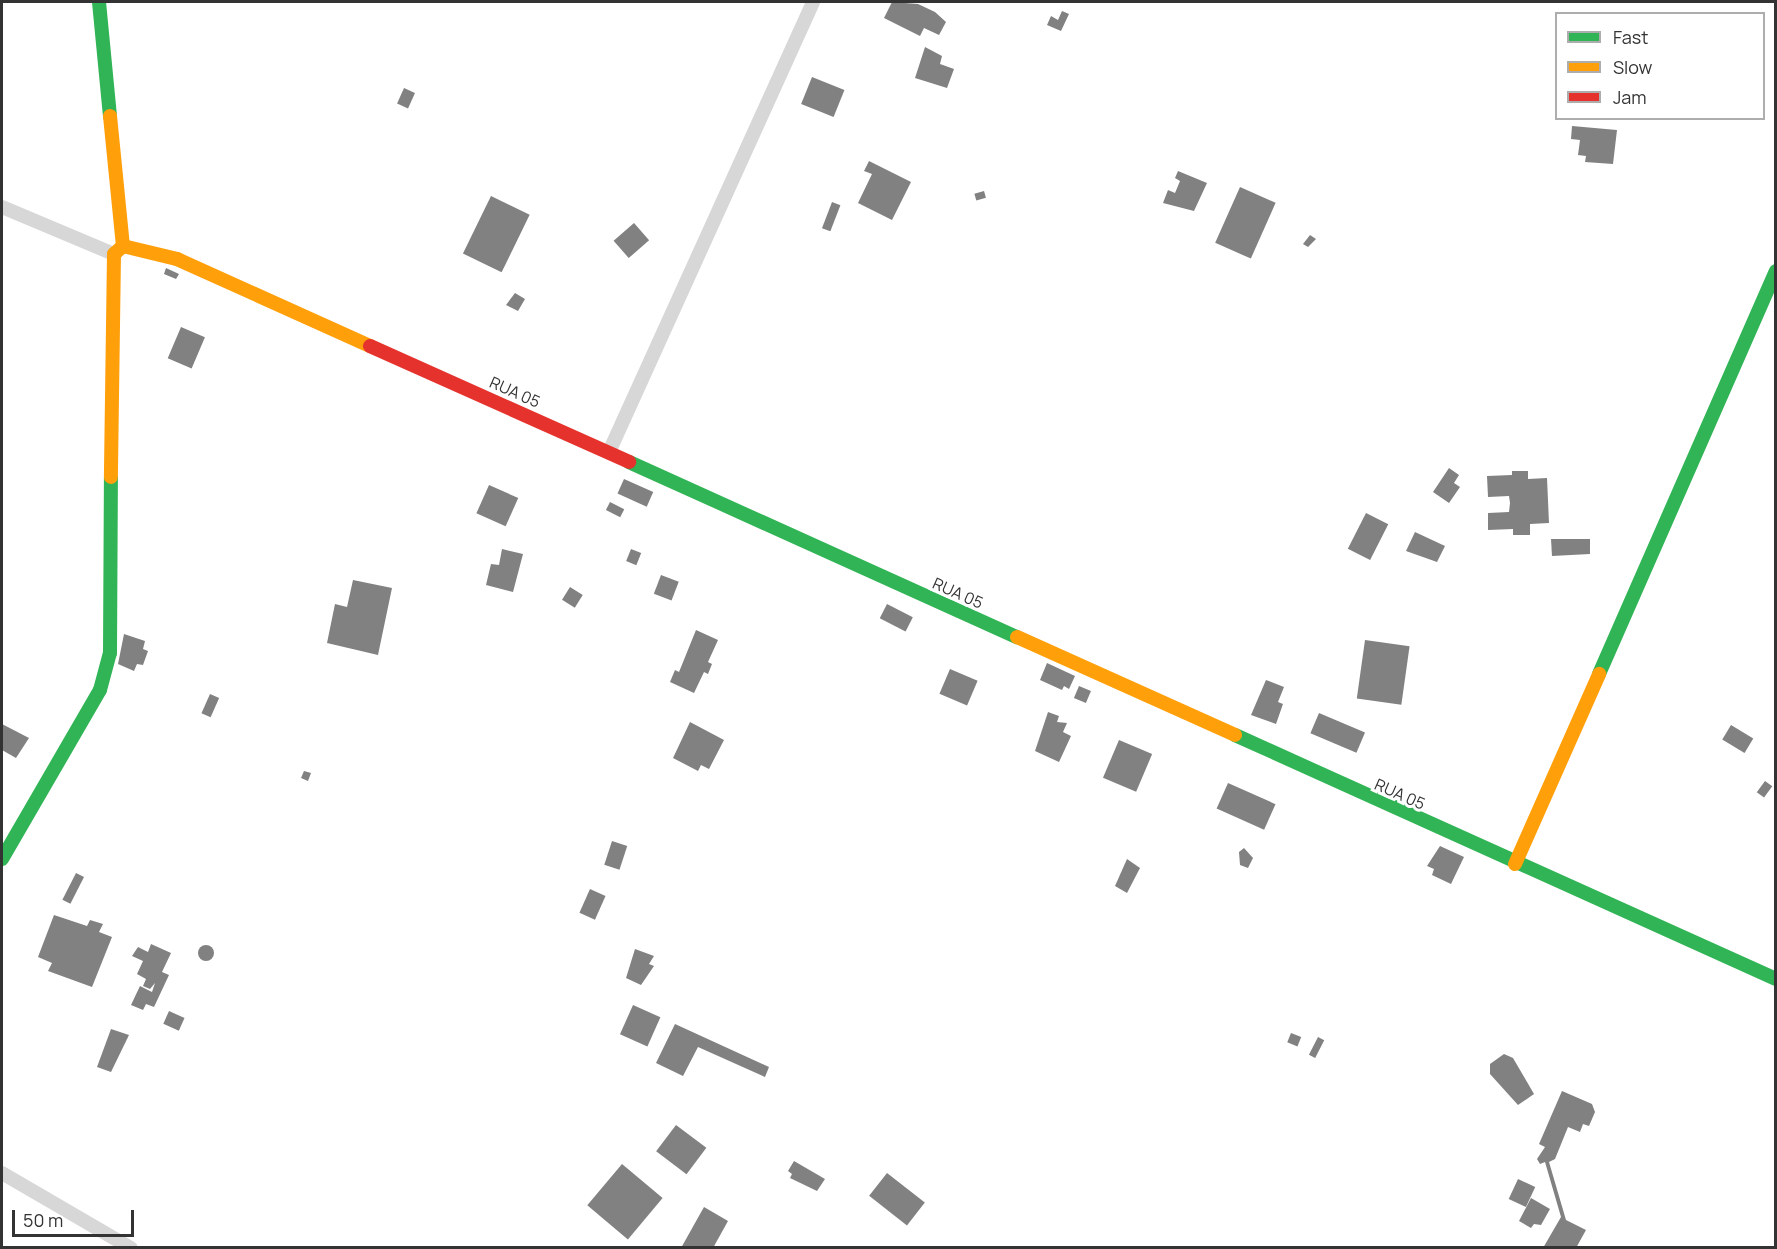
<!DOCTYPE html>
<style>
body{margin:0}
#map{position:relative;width:1777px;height:1249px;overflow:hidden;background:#fff;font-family:Manrope,sans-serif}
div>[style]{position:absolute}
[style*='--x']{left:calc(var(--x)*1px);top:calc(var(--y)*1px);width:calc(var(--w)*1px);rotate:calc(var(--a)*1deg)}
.building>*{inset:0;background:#818181;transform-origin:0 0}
.round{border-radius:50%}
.street>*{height:14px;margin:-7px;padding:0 7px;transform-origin:7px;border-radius:7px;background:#d7d7d7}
.fast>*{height:14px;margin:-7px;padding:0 7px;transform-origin:7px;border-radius:7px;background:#30b455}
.slow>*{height:14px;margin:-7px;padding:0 7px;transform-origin:7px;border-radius:7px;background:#ff9f0a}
.jam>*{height:14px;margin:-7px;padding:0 7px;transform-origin:7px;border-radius:7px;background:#e5322d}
span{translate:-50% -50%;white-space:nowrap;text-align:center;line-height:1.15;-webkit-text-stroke:6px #fff;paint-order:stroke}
.street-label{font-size:16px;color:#333}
.frame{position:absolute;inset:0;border:3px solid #333;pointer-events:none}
.legend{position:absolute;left:1555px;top:12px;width:210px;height:108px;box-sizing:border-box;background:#fff;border:2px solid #adadad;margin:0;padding:8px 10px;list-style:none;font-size:18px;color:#333}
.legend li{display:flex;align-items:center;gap:12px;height:30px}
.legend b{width:30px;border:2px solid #adadad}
.scale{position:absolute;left:12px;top:1210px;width:122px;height:27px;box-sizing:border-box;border:3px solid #333;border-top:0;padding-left:8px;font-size:18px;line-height:21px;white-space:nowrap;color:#333;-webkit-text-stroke:4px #fff;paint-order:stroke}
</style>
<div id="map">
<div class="building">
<div style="clip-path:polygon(892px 2px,918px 4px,935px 12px,946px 22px,939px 35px,924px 28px,920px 36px,884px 18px)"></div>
<div style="clip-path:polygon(1062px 11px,1069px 14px,1061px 31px,1047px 25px,1051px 16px,1058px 20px)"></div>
<div style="clip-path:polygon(925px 47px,942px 56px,940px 64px,954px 69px,947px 88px,915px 78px)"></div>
<div style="left:812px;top:77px;width:35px;height:29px;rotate:22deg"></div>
<div style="left:404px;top:88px;width:12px;height:17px;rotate:24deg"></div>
<div style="clip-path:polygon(1572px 126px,1617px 130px,1613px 164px,1585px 162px,1586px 156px,1578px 155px,1580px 140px,1571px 139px)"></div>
<div style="clip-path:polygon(869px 161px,911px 182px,892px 220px,858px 203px,872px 174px,864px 171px)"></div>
<div style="clip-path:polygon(1178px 171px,1207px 183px,1194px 211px,1163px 203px,1168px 190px,1175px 193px,1180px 181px,1175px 178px)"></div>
<div style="left:1240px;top:187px;width:39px;height:61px;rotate:24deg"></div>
<div style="left:984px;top:191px;width:7px;height:10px;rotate:74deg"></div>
<div style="left:491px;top:196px;width:43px;height:64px;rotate:26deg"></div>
<div style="left:832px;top:202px;width:9px;height:28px;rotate:21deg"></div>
<div style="left:634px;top:223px;width:23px;height:27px;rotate:49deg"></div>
<div style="clip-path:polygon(1310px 235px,1316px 239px,1308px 247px,1303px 244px)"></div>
<div style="clip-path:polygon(166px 268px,179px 274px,176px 279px,164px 274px)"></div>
<div style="clip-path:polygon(515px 293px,525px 299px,518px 311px,506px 305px)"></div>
<div style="left:181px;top:327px;width:26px;height:34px;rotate:23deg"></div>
<div style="clip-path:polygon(1449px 468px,1459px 475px,1454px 483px,1460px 487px,1449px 503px,1433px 492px)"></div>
<div style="clip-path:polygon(1512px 471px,1528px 471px,1528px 479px,1547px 478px,1549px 523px,1530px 524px,1530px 535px,1513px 535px,1513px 529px,1488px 530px,1488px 513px,1509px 512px,1510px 503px,1509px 496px,1488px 497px,1487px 476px,1512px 475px)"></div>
<div style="left:624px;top:479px;width:32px;height:16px;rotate:24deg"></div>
<div style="left:489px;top:485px;width:32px;height:31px;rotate:24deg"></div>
<div style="left:610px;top:502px;width:16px;height:9px;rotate:27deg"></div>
<div style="left:1366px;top:513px;width:25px;height:40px;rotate:27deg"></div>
<div style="clip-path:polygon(1415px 532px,1445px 546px,1437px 562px,1406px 551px)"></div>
<div style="clip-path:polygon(1551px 539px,1590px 539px,1590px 554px,1552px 556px)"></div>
<div style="clip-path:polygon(502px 549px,523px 554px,513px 592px,486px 585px,491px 564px,499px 565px)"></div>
<div style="left:631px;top:549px;width:11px;height:13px;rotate:22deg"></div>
<div style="left:661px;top:575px;width:19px;height:20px;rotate:21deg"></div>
<div style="clip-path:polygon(353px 580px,392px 588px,378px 655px,327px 643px,335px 604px,347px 607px)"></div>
<div style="left:570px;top:587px;width:15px;height:15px;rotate:32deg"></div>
<div style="left:887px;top:604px;width:29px;height:16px;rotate:27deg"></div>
<div style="clip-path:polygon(696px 630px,718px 640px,708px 662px,712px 664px,708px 674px,704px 672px,694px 693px,670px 682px,675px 670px,679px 672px)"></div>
<div style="clip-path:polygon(124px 634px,145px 641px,143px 649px,148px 651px,143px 665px,137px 664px,134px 671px,118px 664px)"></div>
<div style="left:1365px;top:640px;width:45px;height:59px;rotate:8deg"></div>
<div style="clip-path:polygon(1047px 663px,1075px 676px,1069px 689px,1064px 686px,1062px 690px,1040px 680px)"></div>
<div style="left:950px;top:669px;width:30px;height:27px;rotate:23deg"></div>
<div style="clip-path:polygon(1266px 680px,1284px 687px,1278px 702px,1283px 704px,1276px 724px,1251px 715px)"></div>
<div style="left:1079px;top:686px;width:13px;height:13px;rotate:23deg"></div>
<div style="left:210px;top:694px;width:10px;height:21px;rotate:24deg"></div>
<div style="clip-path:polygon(1048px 712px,1059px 716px,1057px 722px,1067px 723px,1063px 732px,1071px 736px,1059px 762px,1035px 751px)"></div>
<div style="left:1319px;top:713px;width:50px;height:22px;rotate:23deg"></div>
<div style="clip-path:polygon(690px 722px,724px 740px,709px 769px,701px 765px,698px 771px,673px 758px)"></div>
<div style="clip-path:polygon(2px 724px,29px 738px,16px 758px,2px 750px)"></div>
<div style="left:1731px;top:725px;width:26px;height:17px;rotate:31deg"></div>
<div style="left:1119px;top:740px;width:36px;height:41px;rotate:23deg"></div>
<div style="clip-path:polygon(304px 771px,311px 773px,308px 781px,301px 778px)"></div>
<div style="left:1765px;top:781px;width:9px;height:14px;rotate:36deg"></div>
<div style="left:1228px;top:783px;width:52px;height:28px;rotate:24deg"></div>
<div style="left:612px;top:841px;width:16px;height:25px;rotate:18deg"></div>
<div style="clip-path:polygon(1440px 846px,1464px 857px,1451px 884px,1432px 875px,1434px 869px,1427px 866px)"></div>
<div style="clip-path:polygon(1244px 848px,1253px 858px,1248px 868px,1240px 865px,1239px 852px)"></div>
<div style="clip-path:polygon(1127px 859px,1140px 868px,1127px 893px,1115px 886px)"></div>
<div style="left:76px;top:873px;width:9px;height:30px;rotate:27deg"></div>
<div style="left:590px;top:889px;width:17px;height:26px;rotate:24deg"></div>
<div style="clip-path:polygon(54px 915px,87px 926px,90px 920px,103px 924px,99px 932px,112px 937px,92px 987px,48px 971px,52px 963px,38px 957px)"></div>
<div style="clip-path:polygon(151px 944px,171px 953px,162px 972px,169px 975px,154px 1007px,146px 1004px,143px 1010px,131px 1005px,140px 986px,152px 992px,155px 983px,150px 989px,143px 986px,146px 979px,137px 974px,143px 961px,132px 956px,138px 947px,148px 952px)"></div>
<div class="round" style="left:198px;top:945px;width:16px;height:16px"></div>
<div style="clip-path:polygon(635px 949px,654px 956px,649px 964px,654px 966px,641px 985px,626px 978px)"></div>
<div style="left:633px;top:1005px;width:30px;height:32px;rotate:24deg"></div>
<div style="left:169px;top:1011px;width:17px;height:14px;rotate:24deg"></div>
<div style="clip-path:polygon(675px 1024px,769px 1067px,765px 1077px,698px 1047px,683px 1076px,656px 1063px)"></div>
<div style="clip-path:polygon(111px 1029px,129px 1035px,111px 1072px,97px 1067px)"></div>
<div style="left:1291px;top:1033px;width:11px;height:10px;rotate:22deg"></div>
<div style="left:1318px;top:1037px;width:7px;height:20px;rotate:27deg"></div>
<div style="clip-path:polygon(1504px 1054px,1513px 1058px,1534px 1094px,1518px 1105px,1490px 1074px,1490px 1064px)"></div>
<div style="clip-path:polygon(1562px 1091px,1592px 1104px,1595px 1112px,1589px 1126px,1583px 1124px,1580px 1132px,1568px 1127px,1555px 1159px,1549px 1162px,1566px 1220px,1586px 1230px,1576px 1248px,1543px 1248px,1561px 1217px,1545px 1162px,1540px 1164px,1537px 1159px,1545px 1147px,1539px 1144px)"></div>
<div style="left:676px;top:1125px;width:38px;height:33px;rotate:37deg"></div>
<div style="clip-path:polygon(794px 1161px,825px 1179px,817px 1191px,790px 1178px,792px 1174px,788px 1171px)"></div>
<div style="left:622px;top:1164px;width:53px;height:54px;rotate:40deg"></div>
<div style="left:887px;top:1173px;width:48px;height:29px;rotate:38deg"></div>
<div style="left:1518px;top:1179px;width:19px;height:22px;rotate:25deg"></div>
<div style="clip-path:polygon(1531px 1198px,1550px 1209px,1541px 1225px,1534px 1224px,1531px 1228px,1519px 1221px)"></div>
<div style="clip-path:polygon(704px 1207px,728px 1221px,713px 1248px,681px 1248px)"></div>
</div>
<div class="street">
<div style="--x:2;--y:207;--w:121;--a:22.8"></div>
<div style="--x:609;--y:452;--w:494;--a:-65.6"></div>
<div style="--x:2;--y:1173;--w:149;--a:30.2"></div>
</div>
<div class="fast">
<div style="--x:99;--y:2;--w:115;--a:84.5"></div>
<div style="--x:629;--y:462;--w:426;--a:24.3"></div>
<div style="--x:1599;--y:674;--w:440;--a:-66.3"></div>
<div style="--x:1235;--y:735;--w:593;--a:24.28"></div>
<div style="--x:2;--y:859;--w:195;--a:-59.9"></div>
<div style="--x:100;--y:690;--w:38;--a:-75"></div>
<div style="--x:110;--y:653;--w:176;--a:-89.7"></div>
</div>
<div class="slow">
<div style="--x:110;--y:116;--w:131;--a:84.3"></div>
<div style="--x:123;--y:246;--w:12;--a:138"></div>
<div style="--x:114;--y:254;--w:223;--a:90.8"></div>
<div style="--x:123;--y:246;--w:56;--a:13.5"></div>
<div style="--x:177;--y:259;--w:212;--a:24.3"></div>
<div style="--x:1017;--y:637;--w:239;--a:24.2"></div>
<div style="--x:1515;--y:864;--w:208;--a:-66.1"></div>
</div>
<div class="jam">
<div style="--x:370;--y:346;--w:284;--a:24.1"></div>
</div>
<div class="street-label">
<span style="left:515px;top:392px;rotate:24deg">RUA 05</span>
<span style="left:958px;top:593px;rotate:24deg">RUA 05</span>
<span style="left:1400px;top:794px;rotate:24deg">RUA 05</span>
</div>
<div class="frame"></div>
<ul class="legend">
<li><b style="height:8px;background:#30b455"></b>Fast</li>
<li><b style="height:8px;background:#ff9f0a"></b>Slow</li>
<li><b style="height:8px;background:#e5322d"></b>Jam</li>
</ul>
<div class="scale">50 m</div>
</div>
